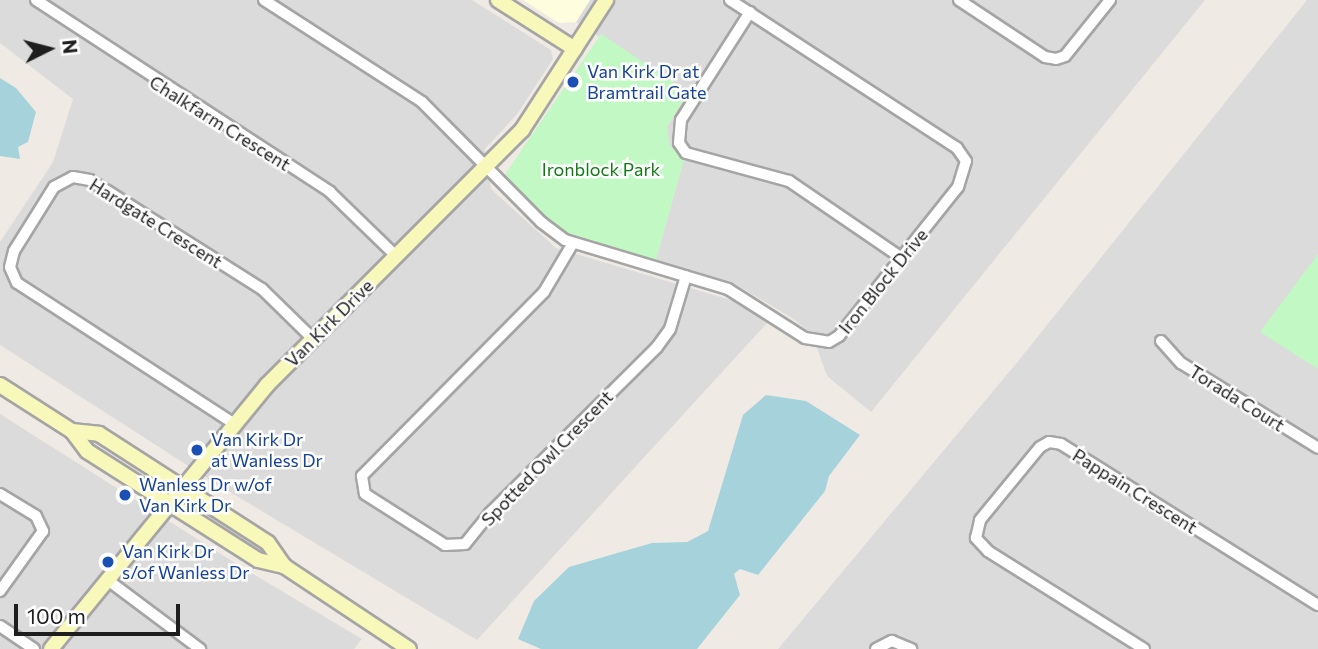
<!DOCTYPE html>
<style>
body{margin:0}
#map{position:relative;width:1318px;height:649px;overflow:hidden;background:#efebe4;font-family:Commissioner,sans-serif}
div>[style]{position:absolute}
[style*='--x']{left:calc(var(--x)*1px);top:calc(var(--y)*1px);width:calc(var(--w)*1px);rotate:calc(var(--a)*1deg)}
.residential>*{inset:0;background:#dcdbdb}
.education>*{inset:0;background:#fefdde}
.park>*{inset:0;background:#c2f8c4}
.water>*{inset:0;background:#a6d2db}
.roads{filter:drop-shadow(2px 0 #a5a5a5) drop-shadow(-2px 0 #a5a5a5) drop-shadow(0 2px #a5a5a5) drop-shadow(0 -2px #a5a5a5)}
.street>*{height:10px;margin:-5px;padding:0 5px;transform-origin:5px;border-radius:5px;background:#fff}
.secondary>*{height:14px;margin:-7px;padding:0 7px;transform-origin:7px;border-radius:7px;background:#f8f8ba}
.dots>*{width:19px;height:19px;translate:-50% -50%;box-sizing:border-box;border:4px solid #fff;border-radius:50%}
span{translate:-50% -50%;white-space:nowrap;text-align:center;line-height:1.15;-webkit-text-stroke:5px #fff;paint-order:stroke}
.transit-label{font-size:18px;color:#164399}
.left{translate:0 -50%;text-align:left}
.street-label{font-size:18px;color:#1e1e1e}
.park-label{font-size:18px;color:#0e7a12}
.north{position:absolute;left:14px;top:14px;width:70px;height:70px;-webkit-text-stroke:5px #fff;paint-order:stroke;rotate:84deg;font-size:19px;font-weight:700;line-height:28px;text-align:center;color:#1e1e1e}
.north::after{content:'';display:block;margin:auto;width:24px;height:32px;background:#1e1e1e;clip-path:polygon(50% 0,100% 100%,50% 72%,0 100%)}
.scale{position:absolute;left:14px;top:604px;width:166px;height:32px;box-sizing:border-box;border:4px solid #1e1e1e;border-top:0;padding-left:9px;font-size:21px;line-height:24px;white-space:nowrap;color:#1e1e1e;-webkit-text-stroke:5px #fff;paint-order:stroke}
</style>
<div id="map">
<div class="residential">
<div style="clip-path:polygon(0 0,472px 0,551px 50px,553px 59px,518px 113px,485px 149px,491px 189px,556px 248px,734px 301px,767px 323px,477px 640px,215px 483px,0 345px,0 242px,53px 162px,73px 99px,0 43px)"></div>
<div style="clip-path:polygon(590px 0,1205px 0,871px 412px,827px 376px,812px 334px,792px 318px,732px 282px,656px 260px,684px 159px,670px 146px,667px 127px,688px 92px,576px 22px)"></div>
<div style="clip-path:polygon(1307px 0,1318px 0,1318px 649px,778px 649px,1019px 360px)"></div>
<div style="clip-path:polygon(0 414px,243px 568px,362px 639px,354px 649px,0 649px)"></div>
</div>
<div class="education">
<div style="clip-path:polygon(523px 0,590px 0,576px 22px,559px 23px)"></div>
</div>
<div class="park">
<div style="clip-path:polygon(601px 34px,688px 92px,667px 127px,670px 146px,684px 159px,656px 260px,569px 234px,543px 215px,505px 174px)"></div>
<div style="clip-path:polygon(1318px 254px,1318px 369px,1260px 332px)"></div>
</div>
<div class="water">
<div style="clip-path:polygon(0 78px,16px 88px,36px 112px,28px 142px,18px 147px,20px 159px,0 156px)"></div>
<div style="clip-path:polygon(766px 395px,806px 401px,860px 435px,829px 476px,825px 491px,758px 575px,740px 569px,734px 574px,740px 595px,697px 649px,541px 649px,518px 639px,534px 601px,569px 567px,652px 543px,687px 542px,708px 531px,743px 415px)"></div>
</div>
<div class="roads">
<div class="street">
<div style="--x:36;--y:0;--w:351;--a:33.1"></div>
<div style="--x:330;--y:192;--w:92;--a:44.1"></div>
<div style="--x:264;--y:0;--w:188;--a:32.8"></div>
<div style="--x:422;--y:102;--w:169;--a:45.2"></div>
<div style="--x:541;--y:222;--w:30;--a:37"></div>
<div style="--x:565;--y:240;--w:170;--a:16.7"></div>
<div style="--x:728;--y:289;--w:91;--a:32.5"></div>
<div style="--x:805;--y:338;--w:24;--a:9"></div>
<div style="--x:829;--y:342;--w:12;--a:-31"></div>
<div style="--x:839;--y:336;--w:191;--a:-51.4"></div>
<div style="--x:958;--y:187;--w:27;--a:-73"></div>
<div style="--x:966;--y:161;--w:16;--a:-125"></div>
<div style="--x:957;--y:148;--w:271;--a:-146.9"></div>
<div style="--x:959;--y:0;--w:103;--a:33.5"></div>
<div style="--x:1045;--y:57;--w:11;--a:10"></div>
<div style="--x:1056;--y:59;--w:9;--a:-18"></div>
<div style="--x:1065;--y:56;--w:72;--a:-51.2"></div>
<div style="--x:750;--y:12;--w:128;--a:122.6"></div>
<div style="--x:681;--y:120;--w:23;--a:95"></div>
<div style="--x:679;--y:143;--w:12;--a:55"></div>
<div style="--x:686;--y:153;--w:107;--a:15.2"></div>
<div style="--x:789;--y:181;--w:137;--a:34.3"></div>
<div style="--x:573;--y:243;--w:57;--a:120.6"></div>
<div style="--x:544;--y:292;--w:259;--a:134.7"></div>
<div style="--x:362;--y:476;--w:18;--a:81"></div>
<div style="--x:365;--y:494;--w:95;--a:32.5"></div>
<div style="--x:445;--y:545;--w:20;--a:-3"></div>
<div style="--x:465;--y:544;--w:40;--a:-51"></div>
<div style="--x:490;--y:513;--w:235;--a:-44.8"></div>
<div style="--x:657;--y:347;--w:22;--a:-54"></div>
<div style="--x:670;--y:329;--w:55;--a:-73.2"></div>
<div style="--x:1161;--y:341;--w:30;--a:48"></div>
<div style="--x:1181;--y:363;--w:161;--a:31.8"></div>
<div style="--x:236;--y:425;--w:261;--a:-147"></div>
<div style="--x:17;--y:283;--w:17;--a:-114"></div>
<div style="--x:10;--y:267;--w:16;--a:-76"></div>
<div style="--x:14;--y:251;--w:75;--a:-58"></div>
<div style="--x:54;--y:187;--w:21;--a:-28"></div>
<div style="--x:73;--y:177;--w:17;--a:10"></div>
<div style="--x:90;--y:180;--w:204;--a:32.4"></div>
<div style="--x:262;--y:289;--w:71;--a:44.4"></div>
<div style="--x:0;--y:494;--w:42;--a:31.4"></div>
<div style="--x:36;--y:516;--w:17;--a:65"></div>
<div style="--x:43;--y:531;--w:74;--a:125.6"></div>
<div style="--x:109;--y:581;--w:114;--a:36.8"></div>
<div style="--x:0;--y:626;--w:41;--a:34.1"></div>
<div style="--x:876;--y:649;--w:18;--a:-27"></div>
<div style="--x:892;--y:641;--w:21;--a:23"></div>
<div style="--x:1144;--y:649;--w:184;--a:-147.9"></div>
<div style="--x:988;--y:551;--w:18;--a:-133"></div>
<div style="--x:976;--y:538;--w:18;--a:-77"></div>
<div style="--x:980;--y:520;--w:94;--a:-50.6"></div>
<div style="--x:1040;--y:447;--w:10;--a:-29"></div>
<div style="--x:1049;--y:442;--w:12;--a:9"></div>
<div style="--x:1061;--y:444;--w:303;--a:32.1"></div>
</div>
<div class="secondary">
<div style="--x:498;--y:0;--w:91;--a:32.5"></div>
<div style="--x:0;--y:385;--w:85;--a:32.6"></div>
<div style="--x:72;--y:431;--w:25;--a:53"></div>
<div style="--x:87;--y:451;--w:203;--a:32.5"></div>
<div style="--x:258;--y:560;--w:27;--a:13"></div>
<div style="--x:284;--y:566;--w:150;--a:33.6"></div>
<div style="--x:72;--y:431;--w:27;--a:6"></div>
<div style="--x:99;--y:434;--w:201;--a:32.8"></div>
<div style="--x:268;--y:543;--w:28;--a:55"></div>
<div style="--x:51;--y:649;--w:341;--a:-50.7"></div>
<div style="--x:267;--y:385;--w:361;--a:-45"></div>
<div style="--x:522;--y:130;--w:155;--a:-57.1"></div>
</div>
</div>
<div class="dots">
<div style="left:573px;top:82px;background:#1a4fb4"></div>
<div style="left:197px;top:450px;background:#1a4fb4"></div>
<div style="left:125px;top:495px;background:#1a4fb4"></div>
<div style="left:108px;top:562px;background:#1a4fb4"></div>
</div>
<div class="transit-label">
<span class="left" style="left:587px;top:82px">Van Kirk Dr at<br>Bramtrail Gate</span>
<span class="left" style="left:211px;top:450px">Van Kirk Dr<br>at Wanless Dr</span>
<span class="left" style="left:139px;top:495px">Wanless Dr w/of<br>Van Kirk Dr</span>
<span class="left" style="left:122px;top:562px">Van Kirk Dr<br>s/of Wanless Dr</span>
</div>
<div class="street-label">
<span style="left:220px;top:123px;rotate:32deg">Chalkfarm Crescent</span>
<span style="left:156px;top:223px;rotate:32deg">Hardgate Crescent</span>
<span style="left:883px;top:281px;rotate:-51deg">Iron Block Drive</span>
<span style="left:329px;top:323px;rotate:-45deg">Van Kirk Drive</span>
<span style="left:1237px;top:398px;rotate:32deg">Torada Court</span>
<span style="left:547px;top:458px;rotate:-46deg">Spotted Owl Crescent</span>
<span style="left:1135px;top:491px;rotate:32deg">Pappain Crescent</span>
</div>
<div class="park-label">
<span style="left:601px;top:169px">Ironblock Park</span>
</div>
<div class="north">N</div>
<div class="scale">100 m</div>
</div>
